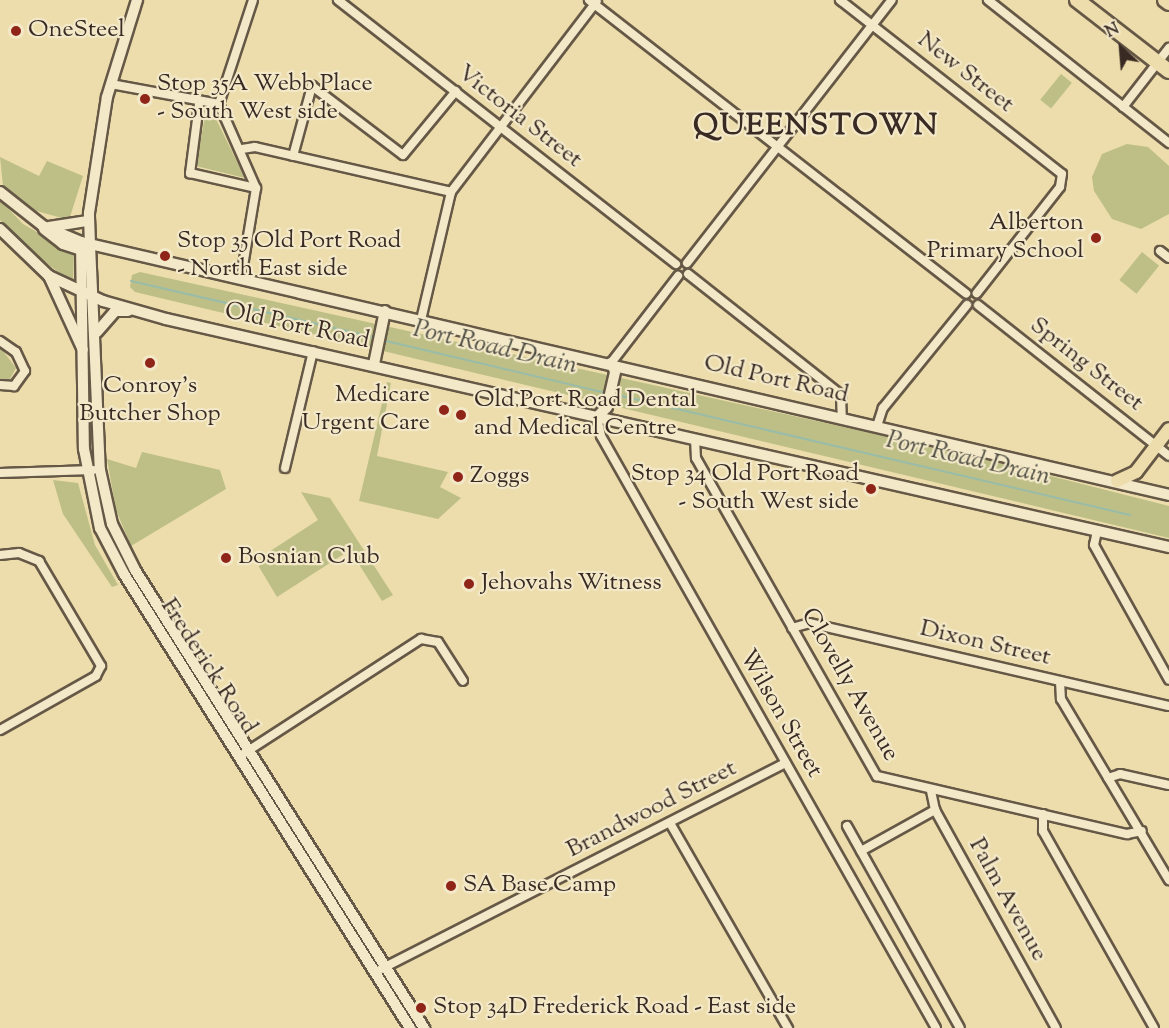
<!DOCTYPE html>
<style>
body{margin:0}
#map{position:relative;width:1169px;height:1028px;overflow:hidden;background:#edddac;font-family:"Sorts Mill Goudy",serif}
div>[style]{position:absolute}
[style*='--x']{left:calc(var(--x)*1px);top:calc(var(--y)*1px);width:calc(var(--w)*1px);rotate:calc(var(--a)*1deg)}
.green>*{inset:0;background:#bdbf86;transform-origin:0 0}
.stream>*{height:2px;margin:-1px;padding:0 1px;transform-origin:1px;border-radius:1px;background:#99bca9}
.roads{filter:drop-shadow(2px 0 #665846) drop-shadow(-2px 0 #665846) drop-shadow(0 2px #665846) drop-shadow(0 -2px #665846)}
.minor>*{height:8px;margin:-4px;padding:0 4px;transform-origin:4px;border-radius:4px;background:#f3e9c9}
.tertiary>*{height:10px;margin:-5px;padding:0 5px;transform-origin:5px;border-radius:5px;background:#f3e9c9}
.secondary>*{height:10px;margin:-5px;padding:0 5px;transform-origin:5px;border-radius:5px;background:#f3e9c9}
.primary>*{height:12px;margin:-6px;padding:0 6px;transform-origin:6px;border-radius:6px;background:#edddac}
.trunk>*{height:14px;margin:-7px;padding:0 7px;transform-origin:7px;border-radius:7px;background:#edddac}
.dots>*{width:16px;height:16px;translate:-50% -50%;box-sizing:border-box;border:3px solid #f3e9c9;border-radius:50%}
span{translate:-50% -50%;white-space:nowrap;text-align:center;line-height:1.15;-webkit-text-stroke:4.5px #f3e9c9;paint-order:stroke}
.poi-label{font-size:24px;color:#392b24}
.left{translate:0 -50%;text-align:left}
.right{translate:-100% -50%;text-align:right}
.street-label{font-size:24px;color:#392b24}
.water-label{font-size:26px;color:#514f45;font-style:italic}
.district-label{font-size:30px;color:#392b24;font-weight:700;letter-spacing:1.5px}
.north{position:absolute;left:1091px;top:18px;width:60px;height:60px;-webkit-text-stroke:4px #f3e9c9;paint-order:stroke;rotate:334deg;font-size:16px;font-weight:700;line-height:24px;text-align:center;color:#392b24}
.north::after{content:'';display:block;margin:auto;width:21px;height:27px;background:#392b24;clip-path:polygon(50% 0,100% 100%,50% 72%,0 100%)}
</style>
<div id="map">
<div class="green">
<div style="left:1061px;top:74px;width:14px;height:33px;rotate:39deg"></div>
<div style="clip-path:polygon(205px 116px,216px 119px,245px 178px,196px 166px)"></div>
<div style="clip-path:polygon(1127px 144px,1148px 147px,1169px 166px,1169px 214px,1141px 229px,1112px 219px,1094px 191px,1092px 177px,1102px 154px)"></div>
<div style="clip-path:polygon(0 157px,39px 176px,47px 161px,83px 176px,69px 220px,33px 210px,3px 186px)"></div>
<div style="clip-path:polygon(0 200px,23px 224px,74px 253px,73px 284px,14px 237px,0 220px)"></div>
<div style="left:1142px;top:252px;width:22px;height:36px;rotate:39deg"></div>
<div style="clip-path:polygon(140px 272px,948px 450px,1169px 506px,1169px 538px,135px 292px,130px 287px,132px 275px)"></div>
<div style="clip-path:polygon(0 347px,16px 368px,10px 379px,0 379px)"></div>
<div style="clip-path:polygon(387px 382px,391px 383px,377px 456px,448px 472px,440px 487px,461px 498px,438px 519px,359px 501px)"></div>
<div style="clip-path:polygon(142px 452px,220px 470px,226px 489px,131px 546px,116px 510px,107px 459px,136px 468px)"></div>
<div style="clip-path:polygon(53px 480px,78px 483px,95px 545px,118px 585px,112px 587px,63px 514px)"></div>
<div style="clip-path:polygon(301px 492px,330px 498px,393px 595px,382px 601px,350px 550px,277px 597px,259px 567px,261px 557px,318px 520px)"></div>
</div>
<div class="stream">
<div style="--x:131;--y:281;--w:253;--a:13"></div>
<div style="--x:382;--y:340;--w:231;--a:13.3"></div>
<div style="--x:613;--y:394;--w:531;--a:13.17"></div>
</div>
<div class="roads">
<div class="minor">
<div style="--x:338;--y:0;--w:429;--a:38"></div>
<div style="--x:589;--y:0;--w:478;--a:37.9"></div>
<div style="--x:840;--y:0;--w:282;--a:38.1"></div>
<div style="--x:1062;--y:174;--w:13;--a:99"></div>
<div style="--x:1060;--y:187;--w:135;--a:128.1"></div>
<div style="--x:988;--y:0;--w:231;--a:38.3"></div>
<div style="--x:111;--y:84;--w:110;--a:10.5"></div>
<div style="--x:199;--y:104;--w:70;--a:97.4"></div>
<div style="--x:190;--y:173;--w:68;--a:12.8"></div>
<div style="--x:1123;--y:107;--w:75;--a:-52.1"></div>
<div style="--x:242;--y:149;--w:13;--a:-9"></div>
<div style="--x:255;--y:147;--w:201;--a:12.9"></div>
<div style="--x:293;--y:156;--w:73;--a:-74.8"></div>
<div style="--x:312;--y:86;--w:114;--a:37.2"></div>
<div style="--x:403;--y:155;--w:83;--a:-50.4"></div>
<div style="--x:1160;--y:251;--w:11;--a:38"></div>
<div style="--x:687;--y:263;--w:333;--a:-52.1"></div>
<div style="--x:688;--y:274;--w:195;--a:38.3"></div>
<div style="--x:841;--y:395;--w:23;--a:88"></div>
<div style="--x:241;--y:278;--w:91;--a:-80.5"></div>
<div style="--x:256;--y:188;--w:92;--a:-113.8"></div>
<div style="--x:219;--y:104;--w:109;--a:-71.9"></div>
<div style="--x:978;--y:305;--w:243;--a:38.3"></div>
<div style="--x:421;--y:320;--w:131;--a:-76.8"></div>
<div style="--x:451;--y:192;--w:240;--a:-52.6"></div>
<div style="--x:0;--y:341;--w:19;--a:35"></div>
<div style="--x:16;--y:352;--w:21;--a:65"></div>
<div style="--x:25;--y:371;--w:19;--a:126"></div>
<div style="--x:14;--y:386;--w:14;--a:-176"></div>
<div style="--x:611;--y:363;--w:110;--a:-52.4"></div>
<div style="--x:597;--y:417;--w:19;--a:78"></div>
<div style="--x:601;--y:436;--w:680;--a:60.5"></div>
<div style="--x:877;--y:426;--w:19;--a:-72"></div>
<div style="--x:883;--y:408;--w:133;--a:-50.8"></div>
<div style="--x:695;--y:439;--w:19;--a:87"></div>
<div style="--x:696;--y:458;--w:366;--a:60.4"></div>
<div style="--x:877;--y:776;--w:257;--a:13.1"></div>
<div style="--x:1127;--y:834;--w:15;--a:-11"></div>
<div style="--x:285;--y:468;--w:120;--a:-76.5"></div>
<div style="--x:0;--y:473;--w:93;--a:-1.8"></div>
<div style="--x:1097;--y:531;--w:14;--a:102"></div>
<div style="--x:1094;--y:545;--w:154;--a:60.9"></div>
<div style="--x:0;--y:555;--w:19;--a:-6"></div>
<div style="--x:19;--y:553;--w:22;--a:22"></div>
<div style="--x:39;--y:561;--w:122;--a:59.4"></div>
<div style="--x:101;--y:666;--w:11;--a:117"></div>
<div style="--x:96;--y:676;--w:110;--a:150.6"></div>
<div style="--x:792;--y:628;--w:18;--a:-16"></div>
<div style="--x:809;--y:623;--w:369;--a:13"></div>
<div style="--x:1060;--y:681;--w:18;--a:87"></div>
<div style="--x:1061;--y:699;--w:211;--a:59.2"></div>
<div style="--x:240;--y:756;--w:216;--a:-32.9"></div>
<div style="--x:421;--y:639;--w:17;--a:10"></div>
<div style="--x:438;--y:642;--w:46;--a:57.3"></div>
<div style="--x:1108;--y:778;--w:13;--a:-18"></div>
<div style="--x:1120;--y:774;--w:50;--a:12.7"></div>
<div style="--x:931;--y:791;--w:19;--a:78"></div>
<div style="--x:935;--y:810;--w:249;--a:61"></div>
<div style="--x:1043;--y:814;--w:17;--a:90"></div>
<div style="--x:1043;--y:831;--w:226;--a:60.6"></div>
<div style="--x:670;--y:823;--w:237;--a:60.1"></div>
<div style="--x:847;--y:826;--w:231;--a:60.8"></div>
<div style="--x:861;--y:851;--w:85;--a:-29"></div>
<div style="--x:381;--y:969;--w:454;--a:-27"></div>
</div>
<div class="tertiary">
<div style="--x:49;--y:227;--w:36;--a:-9"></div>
<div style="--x:90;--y:245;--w:32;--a:-92"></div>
<div style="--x:89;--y:213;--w:117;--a:-81.2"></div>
<div style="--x:107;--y:97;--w:102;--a:-72.8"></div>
</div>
<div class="secondary">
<div style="--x:0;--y:192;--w:55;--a:38.3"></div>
<div style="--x:43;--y:226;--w:41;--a:22.8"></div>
<div style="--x:81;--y:242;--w:1117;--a:13.09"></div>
<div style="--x:0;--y:229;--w:68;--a:43.8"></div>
<div style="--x:49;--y:276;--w:60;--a:24.8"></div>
<div style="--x:103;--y:301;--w:66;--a:15.9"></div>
<div style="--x:166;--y:319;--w:1029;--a:12.81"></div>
<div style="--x:44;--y:229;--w:24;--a:38"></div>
<div style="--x:63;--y:244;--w:25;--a:18"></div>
<div style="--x:81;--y:242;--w:207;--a:89.2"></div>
<div style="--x:84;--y:449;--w:81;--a:78.6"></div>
<div style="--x:100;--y:528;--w:52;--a:62.4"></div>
<div style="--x:124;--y:574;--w:537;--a:57.79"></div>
<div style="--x:90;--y:245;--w:225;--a:87.5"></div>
<div style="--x:100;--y:470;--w:55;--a:77.5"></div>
<div style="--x:112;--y:524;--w:51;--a:63.4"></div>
<div style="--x:135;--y:570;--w:542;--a:57.75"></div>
<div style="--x:49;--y:276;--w:81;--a:65.3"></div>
<div style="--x:97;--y:332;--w:28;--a:-49"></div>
<div style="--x:115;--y:311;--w:13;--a:0"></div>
<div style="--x:374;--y:364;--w:54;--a:-78.3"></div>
<div style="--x:597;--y:417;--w:14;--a:-45"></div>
<div style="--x:607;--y:407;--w:37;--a:-77"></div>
<div style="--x:615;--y:371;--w:9;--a:-117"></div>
</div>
<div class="primary">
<div style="--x:1117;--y:481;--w:21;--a:-25"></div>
<div style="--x:1136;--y:472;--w:54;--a:-52.5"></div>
</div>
<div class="trunk">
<div style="--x:1077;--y:0;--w:116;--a:37.7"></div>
<div style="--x:1165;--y:0;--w:5;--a:37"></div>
</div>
</div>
<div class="dots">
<div style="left:16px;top:31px;background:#8f2418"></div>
<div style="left:145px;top:99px;background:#8f2418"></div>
<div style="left:1096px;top:238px;background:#8f2418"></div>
<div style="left:165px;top:256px;background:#8f2418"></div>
<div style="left:150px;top:363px;background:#8f2418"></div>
<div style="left:444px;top:410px;background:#8f2418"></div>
<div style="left:461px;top:415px;background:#8f2418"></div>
<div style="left:458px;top:477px;background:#8f2418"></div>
<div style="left:871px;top:489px;background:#8f2418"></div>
<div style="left:226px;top:558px;background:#8f2418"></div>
<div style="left:469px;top:584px;background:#8f2418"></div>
<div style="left:451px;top:886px;background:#8f2418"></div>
<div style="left:421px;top:1008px;background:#8f2418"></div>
</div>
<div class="poi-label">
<span class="left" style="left:28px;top:31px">OneSteel</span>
<span class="left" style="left:157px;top:99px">Stop 35A Webb Place<br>- South West side</span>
<span class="right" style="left:1084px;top:238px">Alberton<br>Primary School</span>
<span class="left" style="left:177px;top:256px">Stop 35 Old Port Road<br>- North East side</span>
<span style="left:150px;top:401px">Conroy's<br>Butcher Shop</span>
<span class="right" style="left:430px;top:410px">Medicare<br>Urgent Care</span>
<span class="left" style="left:474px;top:415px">Old Port Road Dental<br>and Medical Centre</span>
<span class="right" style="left:859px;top:489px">Stop 34 Old Port Road<br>- South West side</span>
<span class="left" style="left:470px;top:477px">Zoggs</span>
<span class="left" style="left:238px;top:558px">Bosnian Club</span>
<span class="left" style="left:481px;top:584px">Jehovahs Witness</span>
<span class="left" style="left:463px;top:886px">SA Base Camp</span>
<span class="left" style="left:433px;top:1008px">Stop 34D Frederick Road - East side</span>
</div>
<div class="street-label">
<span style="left:965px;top:73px;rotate:38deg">New Street</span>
<span style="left:519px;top:117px;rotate:38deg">Victoria Street</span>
<span style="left:297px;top:327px;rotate:12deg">Old Port Road</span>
<span style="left:1086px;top:365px;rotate:38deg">Spring Street</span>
<span style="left:776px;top:380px;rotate:13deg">Old Port Road</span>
<span style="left:985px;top:644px;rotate:13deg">Dixon Street</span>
<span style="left:208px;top:667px;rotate:57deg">Frederick Road</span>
<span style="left:849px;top:685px;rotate:60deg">Clovelly Avenue</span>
<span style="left:780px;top:714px;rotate:60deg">Wilson Street</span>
<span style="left:652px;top:810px;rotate:-27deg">Brandwood Street</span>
<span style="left:1007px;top:900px;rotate:61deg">Palm Avenue</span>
</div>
<div class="water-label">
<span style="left:495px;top:348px;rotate:13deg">Port Road Drain</span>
<span style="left:968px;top:459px;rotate:13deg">Port Road Drain</span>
</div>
<div class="district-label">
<span style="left:816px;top:127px">QUEENSTOWN</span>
</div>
<div class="north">N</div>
</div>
